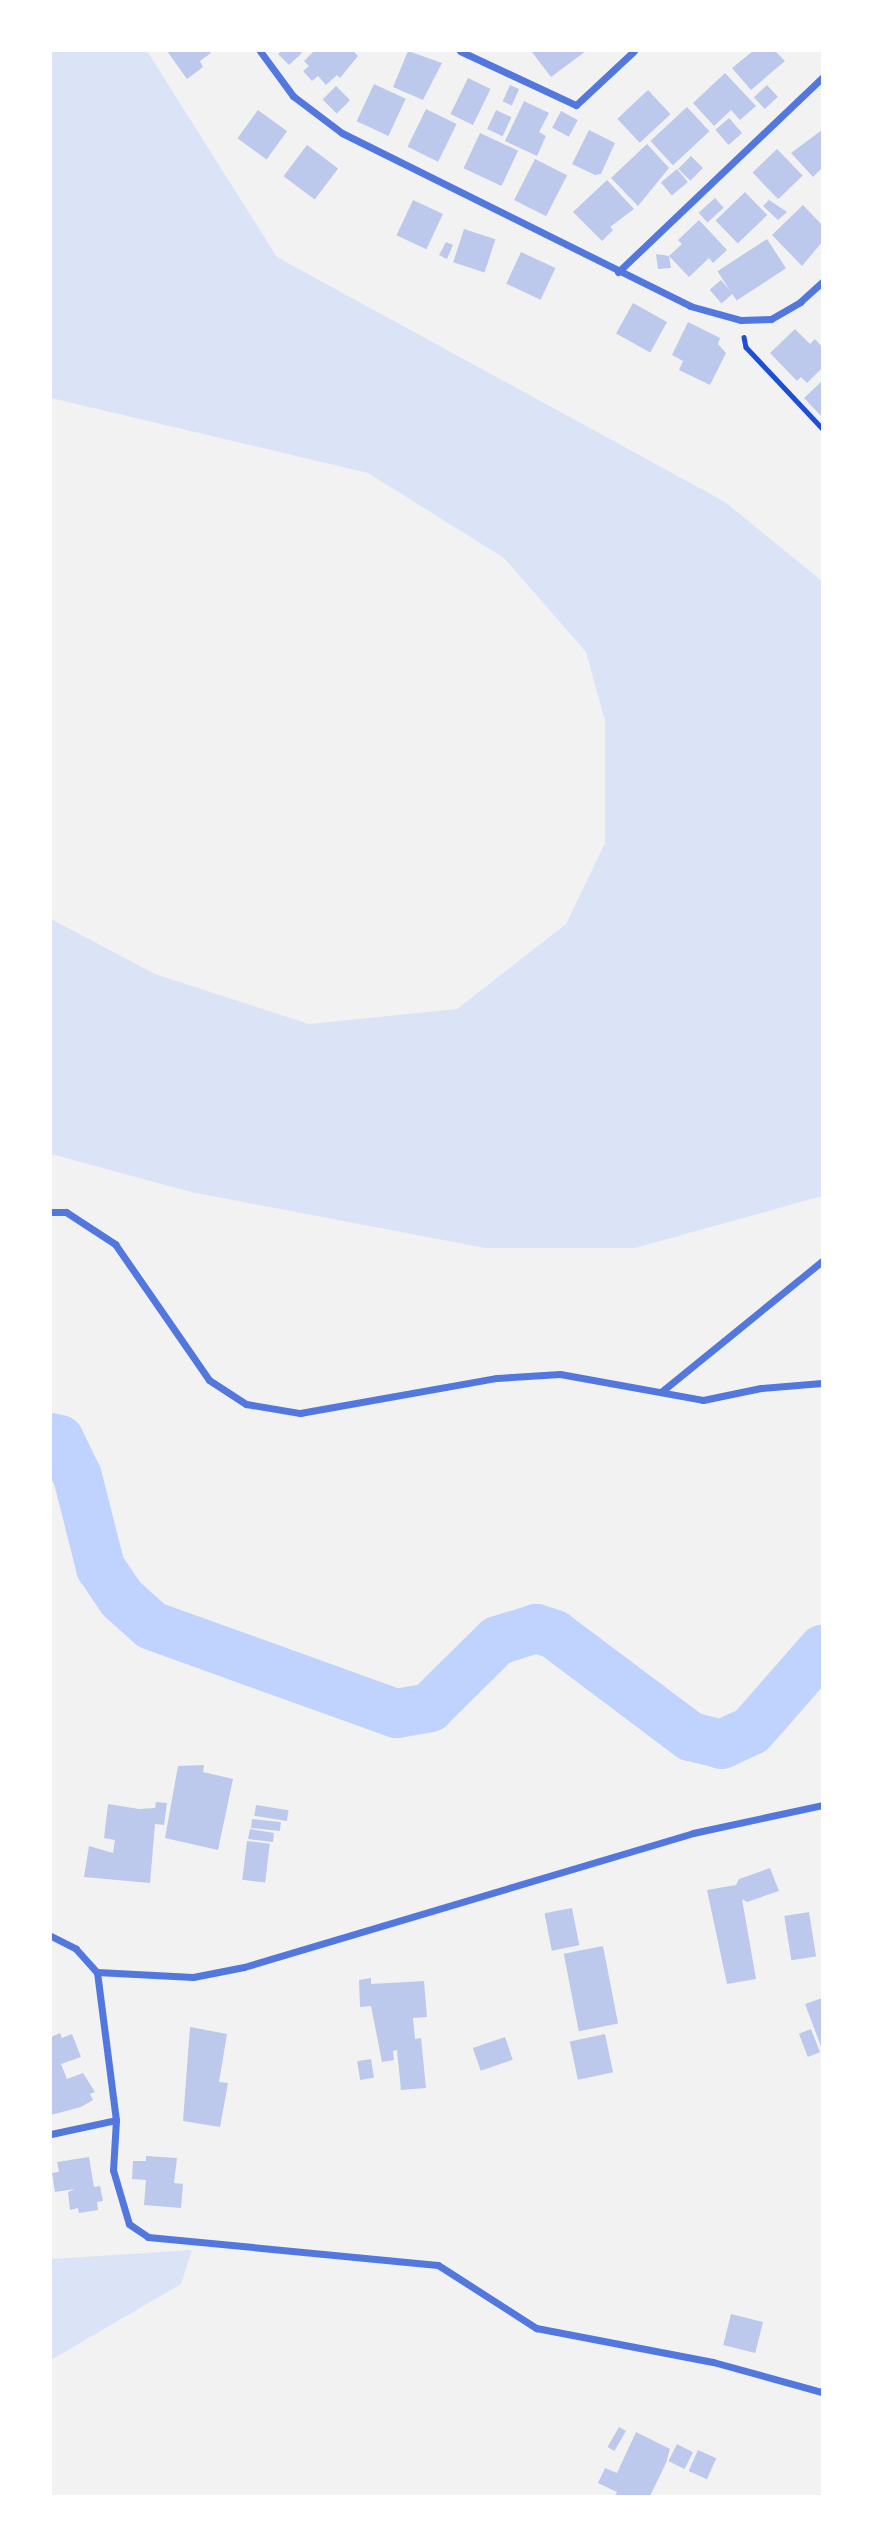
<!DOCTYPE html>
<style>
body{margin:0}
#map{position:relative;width:873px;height:2547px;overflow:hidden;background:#f2f2f2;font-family:"Asap Condensed",sans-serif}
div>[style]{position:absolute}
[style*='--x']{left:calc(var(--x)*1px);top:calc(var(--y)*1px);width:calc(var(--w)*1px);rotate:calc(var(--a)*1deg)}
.green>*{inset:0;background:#dbe4f7}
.river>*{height:49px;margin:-24.5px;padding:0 24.5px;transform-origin:24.5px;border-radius:24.5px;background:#bfd3fe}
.building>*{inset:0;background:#bdc9ec;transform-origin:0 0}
.path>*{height:4.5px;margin:-2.25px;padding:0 2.25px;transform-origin:2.25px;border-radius:2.25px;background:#1d4ed8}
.minor>*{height:7px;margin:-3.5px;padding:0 3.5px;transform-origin:3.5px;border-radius:3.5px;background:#5277de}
span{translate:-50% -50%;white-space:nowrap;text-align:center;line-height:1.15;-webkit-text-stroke:5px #fff;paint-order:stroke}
.frame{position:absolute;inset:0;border:52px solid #fff;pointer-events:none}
</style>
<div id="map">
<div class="green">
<div style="clip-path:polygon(51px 51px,147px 51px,277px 257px,725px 502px,822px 581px,822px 1196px,635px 1248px,485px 1248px,191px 1192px,51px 1154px,51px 919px,155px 974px,309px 1024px,457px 1009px,566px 924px,605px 843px,605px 721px,586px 652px,504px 558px,368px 473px,51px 398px)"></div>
<div style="clip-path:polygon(192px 2250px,181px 2284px,51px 2360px,51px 2259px)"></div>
</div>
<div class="river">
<div style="--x:51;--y:1437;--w:8;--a:14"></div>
<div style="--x:59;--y:1439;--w:41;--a:64.1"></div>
<div style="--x:77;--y:1476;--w:94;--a:75.8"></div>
<div style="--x:100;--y:1567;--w:37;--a:56"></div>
<div style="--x:121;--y:1598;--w:40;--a:42"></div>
<div style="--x:151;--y:1625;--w:260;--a:19.8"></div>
<div style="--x:396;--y:1713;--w:34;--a:-10"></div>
<div style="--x:429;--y:1707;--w:95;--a:-44.6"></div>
<div style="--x:497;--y:1640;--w:41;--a:-17.1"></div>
<div style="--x:536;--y:1628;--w:19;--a:18"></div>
<div style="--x:554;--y:1634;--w:170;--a:36.9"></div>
<div style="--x:690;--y:1736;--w:32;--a:14"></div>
<div style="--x:721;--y:1744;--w:33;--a:-25"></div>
<div style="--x:751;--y:1730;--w:108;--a:-48.8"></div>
</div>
<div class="building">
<div style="clip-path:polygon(167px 51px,209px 51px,211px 53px,200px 61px,203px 67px,187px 79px)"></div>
<div style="clip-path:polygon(282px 51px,300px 51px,302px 53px,289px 65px,278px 54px)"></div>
<div style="clip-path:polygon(314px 51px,353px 51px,358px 56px,340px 78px,337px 75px,326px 85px,318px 76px,312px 81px,303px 71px,309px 66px,304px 61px)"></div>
<div style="clip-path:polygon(408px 51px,442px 63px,423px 100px,393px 87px)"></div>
<div style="clip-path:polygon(531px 51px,586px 51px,551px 77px)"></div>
<div style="clip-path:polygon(753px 51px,775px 51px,785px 61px,751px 90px,732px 68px)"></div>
<div style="clip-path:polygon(725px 73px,756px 106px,740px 120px,731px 110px,714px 126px,693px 103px)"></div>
<div style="left:468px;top:78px;width:25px;height:40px;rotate:26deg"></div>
<div style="left:374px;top:84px;width:35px;height:41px;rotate:25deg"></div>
<div style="left:510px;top:85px;width:10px;height:18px;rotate:24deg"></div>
<div style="left:767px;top:85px;width:16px;height:18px;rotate:47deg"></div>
<div style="left:336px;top:86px;width:20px;height:19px;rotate:45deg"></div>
<div style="left:648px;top:90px;width:33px;height:42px;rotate:47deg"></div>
<div style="clip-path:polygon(524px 101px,549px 113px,539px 132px,546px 136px,537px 156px,505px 141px)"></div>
<div style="left:687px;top:107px;width:33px;height:50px;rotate:47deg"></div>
<div style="left:426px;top:109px;width:34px;height:42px;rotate:26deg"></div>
<div style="left:258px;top:110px;width:36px;height:35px;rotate:36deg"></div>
<div style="left:496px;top:110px;width:17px;height:21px;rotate:25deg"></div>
<div style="left:561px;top:111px;width:19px;height:19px;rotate:28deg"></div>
<div style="left:729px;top:118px;width:20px;height:18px;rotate:49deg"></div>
<div style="clip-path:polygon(589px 130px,615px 143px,601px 174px,595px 175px,572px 164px)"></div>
<div style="clip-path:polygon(822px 130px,822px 168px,813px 177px,791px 153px)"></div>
<div style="left:480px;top:133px;width:42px;height:39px;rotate:25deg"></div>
<div style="clip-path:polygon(647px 144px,669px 168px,638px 206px,611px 178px)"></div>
<div style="left:307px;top:145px;width:39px;height:39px;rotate:37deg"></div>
<div style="left:777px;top:149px;width:37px;height:34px;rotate:46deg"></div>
<div style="left:691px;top:156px;width:17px;height:18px;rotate:45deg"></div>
<div style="left:535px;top:159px;width:36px;height:46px;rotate:27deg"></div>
<div style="left:677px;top:169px;width:17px;height:21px;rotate:50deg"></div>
<div style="clip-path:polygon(607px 180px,634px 209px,610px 227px,613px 230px,602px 241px,573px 212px)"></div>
<div style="left:745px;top:192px;width:32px;height:41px;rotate:46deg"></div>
<div style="left:715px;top:198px;width:13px;height:22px;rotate:48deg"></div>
<div style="left:413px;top:200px;width:33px;height:39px;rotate:25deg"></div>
<div style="clip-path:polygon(769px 200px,787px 212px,778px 220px,763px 206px)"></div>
<div style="clip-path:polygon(803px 205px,822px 225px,822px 242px,802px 266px,772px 235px)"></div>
<div style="clip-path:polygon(699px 220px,727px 250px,713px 263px,709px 258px,689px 277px,669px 256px,671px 268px,658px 269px,656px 254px,669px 256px,682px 244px,678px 240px)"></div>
<div style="left:464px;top:229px;width:33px;height:35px;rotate:18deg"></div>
<div style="left:767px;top:239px;width:35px;height:59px;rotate:57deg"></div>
<div style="clip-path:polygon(446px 242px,453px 245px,447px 259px,439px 255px)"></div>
<div style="left:521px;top:252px;width:38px;height:35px;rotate:25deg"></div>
<div style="left:721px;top:280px;width:18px;height:15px;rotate:49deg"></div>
<div style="left:633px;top:303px;width:39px;height:35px;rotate:29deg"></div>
<div style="clip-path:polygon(688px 322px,720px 338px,718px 344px,726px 353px,710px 385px,679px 370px,683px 361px,672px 355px)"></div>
<div style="clip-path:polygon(795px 329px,810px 344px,815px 339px,822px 347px,822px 368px,807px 383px,801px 377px,797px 381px,770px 353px)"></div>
<div style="clip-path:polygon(822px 381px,822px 417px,804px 398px)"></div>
<div style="clip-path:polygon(204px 1765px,203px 1772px,233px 1779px,218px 1850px,165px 1838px,178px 1766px)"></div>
<div style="clip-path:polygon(156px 1802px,167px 1803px,164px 1825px,155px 1824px,150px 1883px,84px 1877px,89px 1846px,113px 1853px,115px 1840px,104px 1838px,108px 1804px,139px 1809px,155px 1808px)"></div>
<div style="left:256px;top:1805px;width:33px;height:11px;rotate:9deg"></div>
<div style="left:252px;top:1819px;width:29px;height:9px;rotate:6deg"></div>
<div style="clip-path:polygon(250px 1829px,274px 1833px,273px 1842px,248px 1839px)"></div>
<div style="left:247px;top:1841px;width:23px;height:39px;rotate:7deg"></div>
<div style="clip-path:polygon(770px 1868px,779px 1891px,747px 1902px,742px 1899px,756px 1979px,727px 1984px,707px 1890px,736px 1885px,739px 1879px)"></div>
<div style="left:572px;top:1908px;width:38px;height:28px;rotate:79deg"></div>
<div style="left:809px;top:1912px;width:45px;height:25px;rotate:81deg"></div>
<div style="left:603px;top:1946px;width:79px;height:40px;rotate:79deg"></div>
<div style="clip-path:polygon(371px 1978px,371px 1984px,424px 1981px,427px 2017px,413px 2018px,415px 2039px,421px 2038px,426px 2088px,401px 2090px,397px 2050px,393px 2051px,394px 2060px,382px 2062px,371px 2006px,360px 2007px,359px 1980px)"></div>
<div style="clip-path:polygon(822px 1998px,822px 2049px,805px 2004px)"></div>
<div style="clip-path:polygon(190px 2027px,227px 2034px,219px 2082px,228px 2083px,220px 2127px,183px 2121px)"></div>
<div style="left:811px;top:2029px;width:25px;height:13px;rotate:69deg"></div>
<div style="clip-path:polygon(60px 2033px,62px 2038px,72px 2034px,81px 2057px,61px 2064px,67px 2079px,83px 2073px,95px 2092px,90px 2094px,93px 2100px,81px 2107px,51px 2115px,51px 2037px)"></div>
<div style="left:605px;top:2034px;width:39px;height:36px;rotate:78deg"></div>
<div style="left:505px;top:2037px;width:24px;height:34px;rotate:71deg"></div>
<div style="left:371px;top:2059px;width:19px;height:14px;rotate:81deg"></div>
<div style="clip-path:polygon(146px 2156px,177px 2158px,174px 2183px,183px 2184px,181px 2208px,144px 2205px,146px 2180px,132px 2179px,133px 2161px,146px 2161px)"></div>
<div style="clip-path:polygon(89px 2157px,94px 2187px,100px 2186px,103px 2201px,97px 2202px,98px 2210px,79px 2213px,78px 2208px,70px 2210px,68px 2192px,75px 2189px,55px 2192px,52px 2173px,59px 2172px,57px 2162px)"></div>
<div style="left:731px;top:2314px;width:33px;height:32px;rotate:14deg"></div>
<div style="left:619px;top:2427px;width:8px;height:23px;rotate:30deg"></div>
<div style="clip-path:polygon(636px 2432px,670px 2449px,666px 2463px,650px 2496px,615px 2496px,617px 2492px,598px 2483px,605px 2468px,617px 2473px)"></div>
<div style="left:677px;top:2444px;width:18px;height:19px;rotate:27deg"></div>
<div style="left:698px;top:2450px;width:20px;height:23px;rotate:24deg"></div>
</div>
<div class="path">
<div style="--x:744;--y:337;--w:10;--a:79"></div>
<div style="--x:746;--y:347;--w:111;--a:46.8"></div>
</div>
<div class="minor">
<div style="--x:260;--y:51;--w:56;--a:53.7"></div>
<div style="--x:293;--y:96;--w:61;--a:37.1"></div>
<div style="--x:342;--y:133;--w:389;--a:26.4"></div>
<div style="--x:690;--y:306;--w:53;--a:15.4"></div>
<div style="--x:741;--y:320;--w:30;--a:-2"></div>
<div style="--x:771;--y:319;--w:34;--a:-30"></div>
<div style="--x:800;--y:302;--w:30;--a:-42"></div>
<div style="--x:460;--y:51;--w:128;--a:25"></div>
<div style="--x:576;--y:105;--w:79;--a:-43"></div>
<div style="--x:618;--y:272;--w:282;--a:-43.6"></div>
<div style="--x:51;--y:1212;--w:15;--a:0"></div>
<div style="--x:66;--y:1212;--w:59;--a:33.1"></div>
<div style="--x:115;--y:1244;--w:165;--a:55.3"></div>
<div style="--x:209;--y:1380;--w:44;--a:33"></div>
<div style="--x:246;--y:1404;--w:55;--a:9.5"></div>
<div style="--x:300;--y:1413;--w:200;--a:-10.1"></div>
<div style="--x:497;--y:1378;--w:63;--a:-3.6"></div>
<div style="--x:560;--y:1374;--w:145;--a:10.3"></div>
<div style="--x:703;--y:1400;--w:59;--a:-11.7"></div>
<div style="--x:761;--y:1388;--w:61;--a:-4.7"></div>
<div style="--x:661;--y:1392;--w:208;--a:-39.1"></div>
<div style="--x:51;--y:1936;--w:28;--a:27"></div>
<div style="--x:76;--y:1949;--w:31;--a:48"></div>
<div style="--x:97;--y:1972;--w:149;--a:82.7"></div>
<div style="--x:116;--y:2120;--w:50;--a:93.4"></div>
<div style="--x:113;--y:2170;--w:56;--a:73.5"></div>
<div style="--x:129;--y:2224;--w:23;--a:34"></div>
<div style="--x:148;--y:2237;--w:291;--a:5.5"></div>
<div style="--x:438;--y:2265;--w:117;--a:32.7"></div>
<div style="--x:536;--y:2328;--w:180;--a:10.9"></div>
<div style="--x:713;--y:2362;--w:113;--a:15.4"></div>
<div style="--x:97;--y:1972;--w:96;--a:3"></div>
<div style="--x:193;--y:1977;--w:52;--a:-11.1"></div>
<div style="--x:244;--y:1967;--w:469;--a:-16.6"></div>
<div style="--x:693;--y:1833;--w:132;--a:-12.2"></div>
<div style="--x:51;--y:2134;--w:66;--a:-12.2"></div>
</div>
<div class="frame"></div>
</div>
